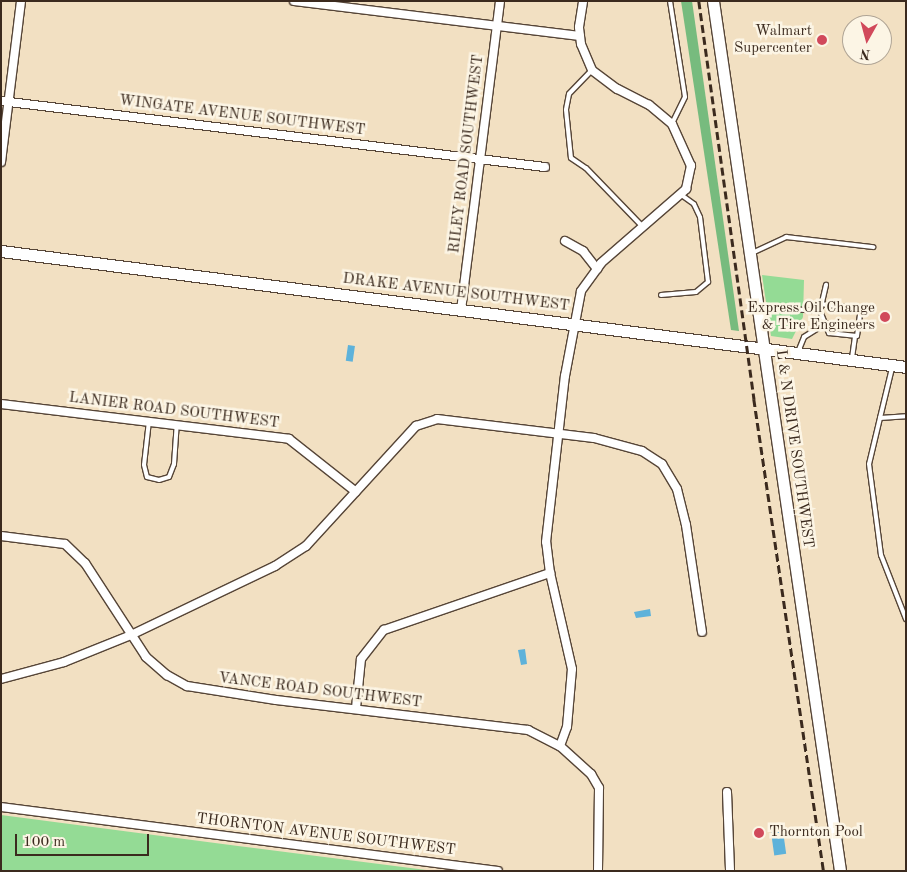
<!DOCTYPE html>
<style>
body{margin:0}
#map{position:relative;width:907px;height:872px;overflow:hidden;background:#f2e0c2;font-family:"Old Standard TT",serif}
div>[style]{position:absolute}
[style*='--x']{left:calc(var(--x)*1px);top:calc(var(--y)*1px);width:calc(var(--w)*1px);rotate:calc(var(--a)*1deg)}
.green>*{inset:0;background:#94db95}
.forest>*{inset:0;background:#77bb7e}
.water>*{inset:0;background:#5eb2da;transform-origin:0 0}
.roads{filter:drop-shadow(1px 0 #564537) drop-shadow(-1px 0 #564537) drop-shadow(0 1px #564537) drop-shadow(0 -1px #564537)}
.lane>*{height:4px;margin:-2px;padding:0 2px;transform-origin:2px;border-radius:2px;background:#fff}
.street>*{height:8px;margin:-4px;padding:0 4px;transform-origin:4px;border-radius:4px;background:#fff}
.secondary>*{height:11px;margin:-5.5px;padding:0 5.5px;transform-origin:5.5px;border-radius:5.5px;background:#fff}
.rail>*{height:2.5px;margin-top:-1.25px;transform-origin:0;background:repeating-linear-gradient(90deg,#3b2a1e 0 8px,transparent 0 12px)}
.dots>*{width:14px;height:14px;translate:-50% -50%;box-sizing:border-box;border:2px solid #fcf5e5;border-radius:50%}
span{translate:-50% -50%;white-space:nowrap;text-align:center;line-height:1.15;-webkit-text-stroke:5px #fcf5e5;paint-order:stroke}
.poi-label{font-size:15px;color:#3b2a1e}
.right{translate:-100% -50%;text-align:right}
.left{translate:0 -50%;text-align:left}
.street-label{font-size:15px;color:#3b2a1e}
.frame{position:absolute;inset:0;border:2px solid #3b2a1e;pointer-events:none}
.north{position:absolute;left:842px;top:15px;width:50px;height:50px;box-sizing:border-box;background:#fcf5e5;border:1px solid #afa495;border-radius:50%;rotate:187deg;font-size:14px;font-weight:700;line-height:20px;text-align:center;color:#3b2a1e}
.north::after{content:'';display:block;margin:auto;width:18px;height:22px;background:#d1495b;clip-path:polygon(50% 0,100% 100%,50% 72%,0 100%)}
.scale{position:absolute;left:15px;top:834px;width:134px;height:22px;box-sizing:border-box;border:2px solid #3b2a1e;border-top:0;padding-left:6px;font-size:15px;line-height:18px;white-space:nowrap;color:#3b2a1e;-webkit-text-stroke:4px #fcf5e5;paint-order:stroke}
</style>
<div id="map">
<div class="green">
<div style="clip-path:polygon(762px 275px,804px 280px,803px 317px,792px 339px,771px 336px)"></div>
<div style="clip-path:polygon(1px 815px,238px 846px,434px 871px,1px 871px)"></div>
</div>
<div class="forest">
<div style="clip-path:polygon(681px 1px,692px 1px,739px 331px,731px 330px)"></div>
</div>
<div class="water">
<div style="left:348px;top:345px;width:7px;height:16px;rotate:8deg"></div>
<div style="clip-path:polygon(650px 609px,651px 616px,636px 618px,634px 612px)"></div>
<div style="clip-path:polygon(525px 649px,527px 664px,521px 665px,518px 650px)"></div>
<div style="left:782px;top:824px;width:30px;height:12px;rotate:82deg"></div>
</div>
<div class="roads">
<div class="lane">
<div style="--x:670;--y:1;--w:97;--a:81.1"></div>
<div style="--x:685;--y:97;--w:30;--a:116"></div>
<div style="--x:592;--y:70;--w:33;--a:134"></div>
<div style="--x:569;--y:94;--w:16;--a:101"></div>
<div style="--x:566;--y:110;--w:48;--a:84.1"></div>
<div style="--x:571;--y:158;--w:18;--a:34"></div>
<div style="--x:586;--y:168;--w:82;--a:46"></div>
<div style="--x:752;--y:253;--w:38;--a:-25"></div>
<div style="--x:786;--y:237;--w:88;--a:6.6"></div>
<div style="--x:661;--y:295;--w:35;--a:-5"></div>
<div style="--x:696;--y:292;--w:16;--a:-40"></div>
<div style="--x:708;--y:282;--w:65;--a:-97"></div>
<div style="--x:700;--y:217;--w:14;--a:-115"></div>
<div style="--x:694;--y:204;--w:17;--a:-144"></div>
<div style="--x:760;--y:307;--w:60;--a:3.8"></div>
<div style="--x:820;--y:311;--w:27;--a:-77"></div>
<div style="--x:820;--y:311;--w:24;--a:68"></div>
<div style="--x:829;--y:333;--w:28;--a:6"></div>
<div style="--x:857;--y:336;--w:27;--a:-82"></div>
<div style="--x:861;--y:309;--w:39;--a:-173"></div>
<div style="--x:798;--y:352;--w:16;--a:-68"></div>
<div style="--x:804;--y:337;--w:26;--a:-32"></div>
<div style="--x:852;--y:358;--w:22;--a:-82"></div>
<div style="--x:892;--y:368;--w:51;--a:103.5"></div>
<div style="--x:880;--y:418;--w:26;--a:-4"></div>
<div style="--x:880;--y:418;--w:47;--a:103.4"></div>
<div style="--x:869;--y:464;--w:92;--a:82.5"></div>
<div style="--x:881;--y:555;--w:69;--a:68.7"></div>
<div style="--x:149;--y:421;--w:44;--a:96.5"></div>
<div style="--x:144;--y:465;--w:12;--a:76"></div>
<div style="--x:147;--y:477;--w:12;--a:14"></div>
<div style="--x:159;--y:480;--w:10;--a:-17"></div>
<div style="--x:169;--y:477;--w:14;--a:-69"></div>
<div style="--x:174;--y:464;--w:39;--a:-86"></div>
</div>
<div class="street">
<div style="--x:294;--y:1;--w:288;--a:7"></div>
<div style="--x:1;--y:101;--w:548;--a:6.92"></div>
<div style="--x:1;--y:162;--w:162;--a:-82.9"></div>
<div style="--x:565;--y:241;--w:21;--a:29"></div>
<div style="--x:583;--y:251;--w:23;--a:52"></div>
<div style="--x:461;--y:310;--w:311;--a:-82.8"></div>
<div style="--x:1;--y:404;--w:290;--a:6.9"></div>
<div style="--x:289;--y:439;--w:85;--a:38.3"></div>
<div style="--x:1;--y:536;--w:64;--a:7.1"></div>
<div style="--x:65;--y:544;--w:28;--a:44"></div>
<div style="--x:85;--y:563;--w:112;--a:57"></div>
<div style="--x:146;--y:657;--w:28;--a:41"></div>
<div style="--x:167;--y:675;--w:23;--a:29"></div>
<div style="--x:187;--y:686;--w:90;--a:8.9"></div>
<div style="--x:276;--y:700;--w:254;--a:6.8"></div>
<div style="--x:528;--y:730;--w:36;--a:27"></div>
<div style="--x:560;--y:746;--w:42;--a:42.1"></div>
<div style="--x:591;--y:774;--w:16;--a:60"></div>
<div style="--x:599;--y:788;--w:83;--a:90.7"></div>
<div style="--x:1;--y:679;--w:65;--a:-15.1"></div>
<div style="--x:64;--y:662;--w:72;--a:-21.9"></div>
<div style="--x:131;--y:635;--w:160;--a:-25.6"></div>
<div style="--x:275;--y:566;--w:37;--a:-33"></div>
<div style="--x:306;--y:546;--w:163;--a:-47.5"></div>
<div style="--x:416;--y:426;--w:22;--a:-18"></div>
<div style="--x:437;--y:419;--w:158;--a:6.9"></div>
<div style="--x:594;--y:438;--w:50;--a:15.2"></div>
<div style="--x:642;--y:451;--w:24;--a:33"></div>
<div style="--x:662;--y:464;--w:29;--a:59"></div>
<div style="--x:677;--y:489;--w:37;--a:76"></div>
<div style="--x:686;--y:525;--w:108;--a:81.5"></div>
<div style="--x:356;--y:708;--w:49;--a:-84.2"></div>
<div style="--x:361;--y:659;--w:37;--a:-52"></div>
<div style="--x:384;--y:630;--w:176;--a:-19"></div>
<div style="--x:560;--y:746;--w:20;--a:-70"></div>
<div style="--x:567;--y:727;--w:58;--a:-85.1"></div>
<div style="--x:572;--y:669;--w:98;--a:-102.9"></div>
<div style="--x:550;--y:573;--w:31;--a:-97"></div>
<div style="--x:546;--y:542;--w:167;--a:-83.5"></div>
<div style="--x:565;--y:376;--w:86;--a:-79.3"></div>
<div style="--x:581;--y:291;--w:34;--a:-54"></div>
<div style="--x:601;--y:263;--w:113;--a:-41"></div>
<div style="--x:686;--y:189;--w:24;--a:-78"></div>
<div style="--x:691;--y:166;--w:46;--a:-114.3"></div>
<div style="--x:672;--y:124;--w:30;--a:-140"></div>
<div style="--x:649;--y:105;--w:36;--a:-153"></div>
<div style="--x:617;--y:89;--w:31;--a:-143"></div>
<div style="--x:592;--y:70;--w:28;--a:-113"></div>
<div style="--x:581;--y:44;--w:17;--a:-97"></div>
<div style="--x:579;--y:27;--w:26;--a:-81"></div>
<div style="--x:727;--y:792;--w:79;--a:87.8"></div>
<div style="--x:1;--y:807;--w:501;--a:7.34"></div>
</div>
<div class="secondary">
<div style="--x:713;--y:1;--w:879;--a:81.69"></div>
<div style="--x:1;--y:251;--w:912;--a:7.3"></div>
</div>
</div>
<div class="rail">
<div style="--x:699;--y:1;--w:402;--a:82.1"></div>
<div style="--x:754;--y:399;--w:477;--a:81.6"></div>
</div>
<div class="dots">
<div style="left:822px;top:40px;background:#d1495b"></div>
<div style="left:885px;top:317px;background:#d1495b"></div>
<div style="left:759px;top:833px;background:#d1495b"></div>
</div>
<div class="poi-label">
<span class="right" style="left:812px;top:40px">Walmart<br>Supercenter</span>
<span class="right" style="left:875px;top:317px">Express Oil Change<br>&amp; Tire Engineers</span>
<span class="left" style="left:769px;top:833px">Thornton Pool</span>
</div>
<div class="street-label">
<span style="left:242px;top:116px;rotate:7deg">WINGATE AVENUE SOUTHWEST</span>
<span style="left:467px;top:154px;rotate:-83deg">RILEY ROAD SOUTHWEST</span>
<span style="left:456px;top:293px;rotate:7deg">DRAKE AVENUE SOUTHWEST</span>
<span style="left:174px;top:411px;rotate:7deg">LANIER ROAD SOUTHWEST</span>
<span style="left:794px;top:449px;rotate:82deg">L &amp; N DRIVE SOUTHWEST</span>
<span style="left:320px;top:691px;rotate:7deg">VANCE ROAD SOUTHWEST</span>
<span style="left:326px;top:835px;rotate:7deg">THORNTON AVENUE SOUTHWEST</span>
</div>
<div class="frame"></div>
<div class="north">N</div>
<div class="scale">100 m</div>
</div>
